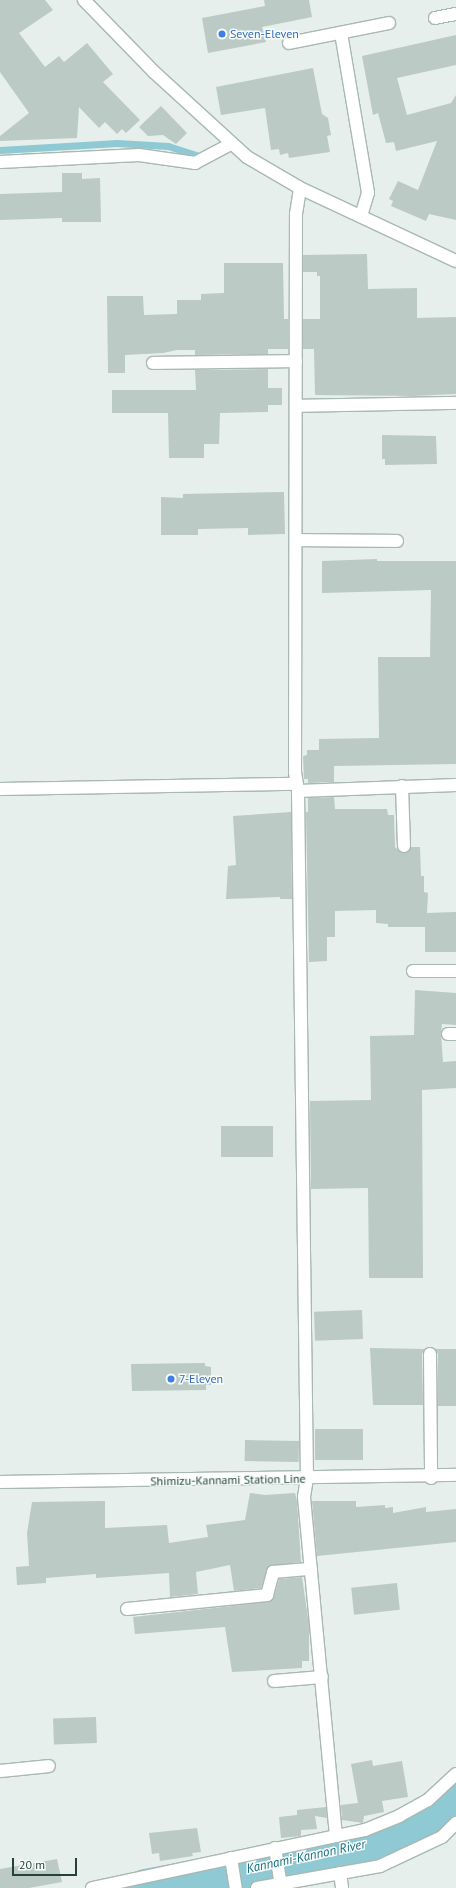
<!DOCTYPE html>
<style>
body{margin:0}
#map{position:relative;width:456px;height:1888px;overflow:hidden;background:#e6efeb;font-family:"PT Sans",sans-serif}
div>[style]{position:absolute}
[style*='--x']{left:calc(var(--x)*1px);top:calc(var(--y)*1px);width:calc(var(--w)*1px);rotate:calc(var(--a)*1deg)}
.stream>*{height:7px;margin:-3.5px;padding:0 3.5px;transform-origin:3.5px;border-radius:3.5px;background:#8ec9d4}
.river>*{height:39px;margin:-19.5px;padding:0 19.5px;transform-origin:19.5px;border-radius:19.5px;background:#8ec9d4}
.building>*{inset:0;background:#bbcac4;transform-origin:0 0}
.roads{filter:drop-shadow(1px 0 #a8b8b2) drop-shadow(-1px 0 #a8b8b2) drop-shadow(0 1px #a8b8b2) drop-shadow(0 -1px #a8b8b2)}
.service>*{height:12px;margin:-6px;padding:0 6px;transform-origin:6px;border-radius:6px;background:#fff}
.minor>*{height:12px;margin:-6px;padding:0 6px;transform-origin:6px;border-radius:6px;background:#fff}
.tertiary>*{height:12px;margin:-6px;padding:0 6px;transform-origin:6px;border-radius:6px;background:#fff}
.secondary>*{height:12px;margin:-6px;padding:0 6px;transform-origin:6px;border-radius:6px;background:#fff}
.dots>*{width:11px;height:11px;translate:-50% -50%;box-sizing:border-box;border:2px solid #f7fbf9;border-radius:50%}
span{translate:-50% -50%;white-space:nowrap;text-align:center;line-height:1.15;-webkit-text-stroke:3px #f7fbf9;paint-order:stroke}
.shop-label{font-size:12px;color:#366cbe}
.left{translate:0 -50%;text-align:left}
.street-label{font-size:12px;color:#24423a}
.water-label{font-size:13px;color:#1c6f80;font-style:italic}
.scale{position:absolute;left:12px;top:1858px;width:65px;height:18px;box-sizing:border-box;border:2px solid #24423a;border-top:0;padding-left:5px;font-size:12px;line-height:14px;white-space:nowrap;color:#24423a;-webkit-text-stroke:3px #f7fbf9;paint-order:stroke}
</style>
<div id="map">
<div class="stream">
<div style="--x:0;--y:150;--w:117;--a:-3.4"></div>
<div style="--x:117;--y:143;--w:51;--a:3.4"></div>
<div style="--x:168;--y:146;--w:32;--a:18"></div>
</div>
<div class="river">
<div style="--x:145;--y:1888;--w:219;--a:-10.5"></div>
<div style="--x:360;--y:1848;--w:66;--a:-21.2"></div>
<div style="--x:422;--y:1824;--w:44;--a:-39.5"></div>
</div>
<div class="building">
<div style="clip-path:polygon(0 0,45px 0,53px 10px,19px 33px,45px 67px,59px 56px,64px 62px,87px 43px,113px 74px,103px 82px,140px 120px,126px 133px,122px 129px,117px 134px,105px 122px,99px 128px,79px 107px,77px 138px,0 141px,0 136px,29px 113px,0 72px)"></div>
<div style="clip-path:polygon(264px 0,309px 0,312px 17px,262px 27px,266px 42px,208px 53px,202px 18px,265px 6px)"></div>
<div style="clip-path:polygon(456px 35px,456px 65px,397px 78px,407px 115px,451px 103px,456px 95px,456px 220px,429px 214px,426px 221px,391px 206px,393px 201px,389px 199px,398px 181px,418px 190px,437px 141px,396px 151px,394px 142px,386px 143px,378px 113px,373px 115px,362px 56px)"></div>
<div style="clip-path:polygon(313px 68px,322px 114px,328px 118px,331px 135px,327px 136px,330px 152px,289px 158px,288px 153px,280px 155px,279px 149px,271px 150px,265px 108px,221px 115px,216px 87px)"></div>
<div style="clip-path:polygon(161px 106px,187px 133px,176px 144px,163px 135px,148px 136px,139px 127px)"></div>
<div style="clip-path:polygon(62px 173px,82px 173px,82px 179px,100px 178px,101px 222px,62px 222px,62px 218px,0 220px,0 194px,62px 192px)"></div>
<div style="clip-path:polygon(367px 254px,368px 289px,417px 288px,417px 318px,456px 317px,456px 394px,413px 396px,315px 395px,314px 349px,303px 349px,303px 319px,320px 319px,320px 276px,317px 276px,317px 272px,303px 272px,303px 255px)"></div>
<div style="clip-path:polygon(224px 263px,283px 263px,284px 319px,288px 319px,288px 349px,268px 349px,268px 354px,195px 355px,195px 350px,177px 350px,163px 353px,125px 355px,125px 373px,108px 373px,107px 296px,143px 296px,144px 315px,177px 314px,177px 300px,201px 300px,201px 294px,224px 293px)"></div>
<div style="clip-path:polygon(268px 369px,268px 388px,282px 388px,282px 405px,268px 405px,268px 412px,220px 413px,219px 444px,204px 444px,204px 458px,169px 458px,168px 413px,112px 413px,112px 390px,196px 390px,195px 370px)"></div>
<div style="clip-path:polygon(382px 435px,436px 436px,437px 464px,385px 465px,385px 459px,382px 459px)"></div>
<div style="clip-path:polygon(284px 492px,285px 534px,248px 535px,248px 528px,198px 529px,198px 535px,161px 535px,161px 497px,183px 498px,183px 494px)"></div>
<div style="clip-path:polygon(377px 559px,377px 561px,456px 561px,456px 764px,334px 766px,334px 782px,308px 783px,308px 779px,304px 779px,303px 756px,307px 755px,307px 750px,319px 750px,319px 739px,379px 738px,378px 657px,430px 657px,431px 590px,322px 593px,322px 561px)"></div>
<div style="clip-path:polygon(334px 797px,335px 809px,387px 809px,388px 815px,394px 815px,395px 847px,398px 850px,405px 853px,411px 847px,420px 847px,421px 876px,424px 876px,424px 892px,428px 893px,427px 913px,456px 912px,456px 952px,425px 952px,425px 927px,388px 927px,388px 924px,376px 923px,376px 910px,335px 911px,335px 937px,327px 937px,327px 961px,309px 962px,306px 812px,308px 812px,308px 798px)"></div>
<div style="clip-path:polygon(291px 812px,292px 899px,280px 899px,280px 897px,226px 899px,228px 866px,236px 865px,233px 816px)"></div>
<div style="clip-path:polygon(415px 990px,456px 993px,456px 1025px,442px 1024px,441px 1034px,443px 1062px,456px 1061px,456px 1088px,422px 1090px,423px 1278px,369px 1278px,368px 1188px,311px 1189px,310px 1101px,371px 1100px,370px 1036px,414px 1035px)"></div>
<div style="left:221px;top:1126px;width:52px;height:31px"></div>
<div style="left:362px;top:1310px;width:29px;height:48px;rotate:88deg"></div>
<div style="clip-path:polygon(370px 1348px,425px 1349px,422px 1354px,423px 1405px,373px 1405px)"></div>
<div style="clip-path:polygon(435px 1349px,456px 1349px,456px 1406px,438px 1406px,438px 1354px)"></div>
<div style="clip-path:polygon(205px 1363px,205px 1366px,211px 1367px,211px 1385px,206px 1385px,206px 1390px,132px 1391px,131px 1364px)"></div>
<div style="left:315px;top:1429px;width:48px;height:31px"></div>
<div style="left:245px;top:1440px;width:54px;height:21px;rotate:1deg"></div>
<div style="clip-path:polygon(250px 1493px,265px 1495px,295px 1493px,297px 1501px,301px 1562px,269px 1566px,261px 1588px,234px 1591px,230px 1565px,196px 1572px,198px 1594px,170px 1597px,169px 1573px,96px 1578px,96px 1574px,46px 1578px,46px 1583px,17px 1585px,16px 1567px,29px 1566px,27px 1533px,32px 1502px,105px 1501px,105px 1528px,167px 1525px,169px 1543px,208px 1537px,206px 1525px,245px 1520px)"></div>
<div style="clip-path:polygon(312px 1501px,356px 1501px,356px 1507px,385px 1505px,385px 1508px,393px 1507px,393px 1513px,426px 1507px,426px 1512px,456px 1509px,456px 1542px,317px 1556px)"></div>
<div style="clip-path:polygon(302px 1577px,309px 1625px,309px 1661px,302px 1661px,302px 1668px,232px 1672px,225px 1627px,135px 1634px,133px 1617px,268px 1602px,274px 1597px,279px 1579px)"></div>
<div style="left:397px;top:1583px;width:27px;height:46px;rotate:84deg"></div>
<div style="left:96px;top:1717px;width:26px;height:43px;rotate:88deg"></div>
<div style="clip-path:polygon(372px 1760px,373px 1766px,402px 1761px,408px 1797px,382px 1801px,384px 1812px,364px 1816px,363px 1823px,342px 1820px,341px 1805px,358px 1803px,351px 1764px)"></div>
<div style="clip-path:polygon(326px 1807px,327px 1818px,315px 1816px,317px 1829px,301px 1830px,301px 1836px,281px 1838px,279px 1817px,297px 1815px,297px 1810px)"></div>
<div style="clip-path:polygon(197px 1828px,201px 1852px,192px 1853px,193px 1856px,160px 1861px,159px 1853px,152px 1854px,149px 1833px)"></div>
<div style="clip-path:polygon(57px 1859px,62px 1882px,29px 1888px,0 1888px,0 1869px)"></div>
</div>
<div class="roads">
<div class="service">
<div style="--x:153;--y:363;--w:143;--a:-0.8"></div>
<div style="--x:296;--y:406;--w:160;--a:-1.1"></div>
<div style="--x:296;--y:540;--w:101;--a:0.6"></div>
<div style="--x:402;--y:786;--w:60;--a:88.1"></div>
<div style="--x:413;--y:971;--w:43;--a:0"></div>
<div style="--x:448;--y:1034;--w:8;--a:0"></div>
<div style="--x:430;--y:1354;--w:124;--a:89.5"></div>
<div style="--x:127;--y:1609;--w:141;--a:-5.7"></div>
<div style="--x:267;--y:1595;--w:24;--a:-75"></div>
<div style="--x:273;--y:1572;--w:38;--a:-5"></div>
<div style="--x:274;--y:1681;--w:48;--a:-4.8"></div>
<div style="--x:0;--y:1771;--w:49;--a:-5.8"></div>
</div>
<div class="minor">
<div style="--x:435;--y:18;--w:21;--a:-11"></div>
<div style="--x:341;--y:33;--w:162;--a:80.4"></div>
<div style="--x:368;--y:193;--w:24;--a:107"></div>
<div style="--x:289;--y:43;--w:102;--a:-11.3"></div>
<div style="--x:0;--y:162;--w:139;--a:-2.9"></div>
<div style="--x:139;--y:155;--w:57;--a:8.1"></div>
<div style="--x:195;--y:163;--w:40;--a:-28"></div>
<div style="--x:0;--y:789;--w:296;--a:-1"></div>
<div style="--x:298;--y:791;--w:158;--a:-2.2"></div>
<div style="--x:336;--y:1836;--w:30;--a:-12"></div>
<div style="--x:365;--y:1830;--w:37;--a:-22"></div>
<div style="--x:399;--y:1816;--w:33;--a:-29"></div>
<div style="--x:428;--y:1800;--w:38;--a:-43"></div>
<div style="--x:275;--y:1848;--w:36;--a:81"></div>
<div style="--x:231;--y:1858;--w:30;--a:81"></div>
<div style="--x:340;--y:1873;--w:15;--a:82"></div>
<div style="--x:92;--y:1888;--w:249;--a:-12"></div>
<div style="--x:336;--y:1836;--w:341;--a:-95.4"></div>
<div style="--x:304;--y:1497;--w:18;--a:-81"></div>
<div style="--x:307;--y:1479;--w:688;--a:-90.75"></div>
<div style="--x:298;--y:791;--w:19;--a:-99"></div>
<div style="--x:295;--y:772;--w:558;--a:-89.9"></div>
<div style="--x:296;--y:214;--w:26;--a:-81"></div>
<div style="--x:257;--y:1888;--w:125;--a:-10.1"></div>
<div style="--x:380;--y:1866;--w:68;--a:-25.1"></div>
<div style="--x:442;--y:1837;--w:20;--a:-45"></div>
</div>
<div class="tertiary">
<div style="--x:84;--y:0;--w:100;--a:45.8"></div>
<div style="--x:154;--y:72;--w:126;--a:42.4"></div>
<div style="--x:247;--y:157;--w:61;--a:30.3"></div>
<div style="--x:300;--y:188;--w:172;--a:25.1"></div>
</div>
<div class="secondary">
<div style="--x:0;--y:1482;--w:456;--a:-0.9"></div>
</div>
</div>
<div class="dots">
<div style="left:222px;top:34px;background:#3f7fe0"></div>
<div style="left:171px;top:1379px;background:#3f7fe0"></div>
</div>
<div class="shop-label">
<span class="left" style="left:230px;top:34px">Seven-Eleven</span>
<span class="left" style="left:179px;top:1379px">7-Eleven</span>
</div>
<div class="street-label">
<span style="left:228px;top:1480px;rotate:-1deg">Shimizu-Kannami Station Line</span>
</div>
<div class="water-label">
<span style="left:306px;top:1857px;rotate:-12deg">Kannami-Kannon River</span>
</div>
<div class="scale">20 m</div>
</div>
